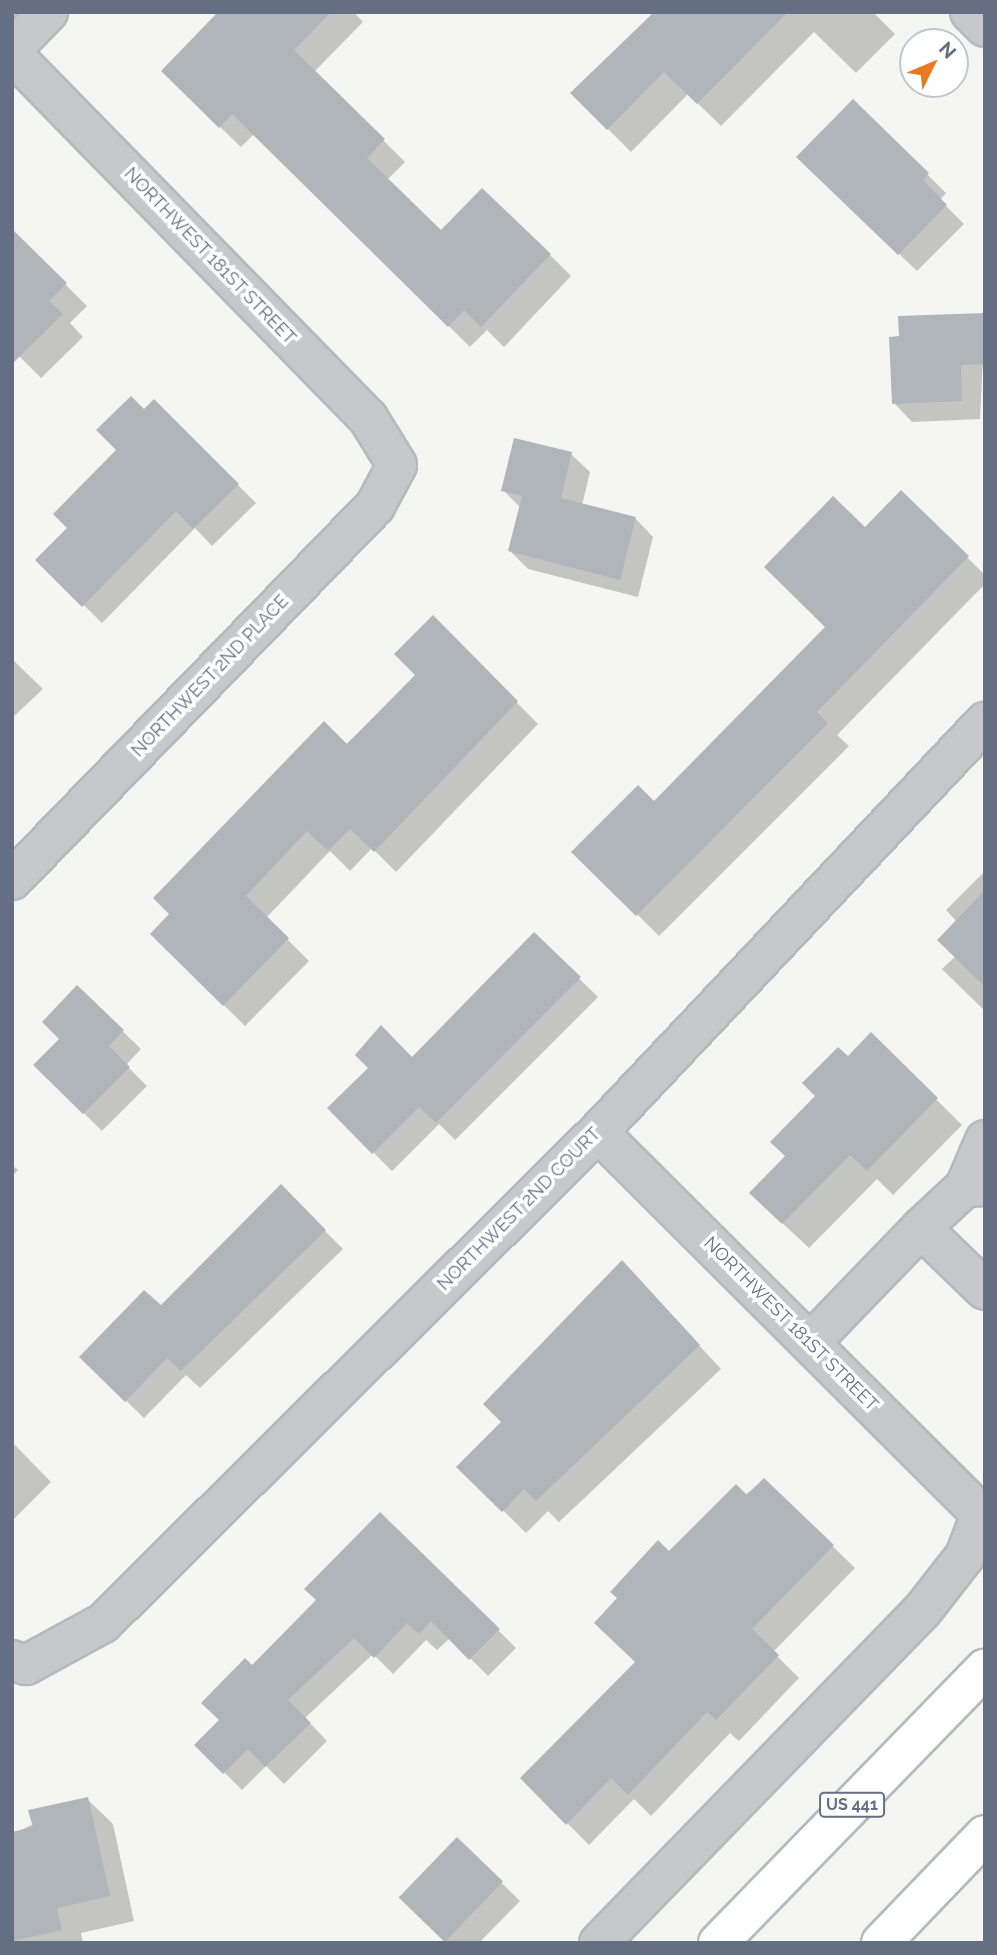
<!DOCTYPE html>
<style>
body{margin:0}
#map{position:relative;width:997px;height:1955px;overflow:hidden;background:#f5f6f2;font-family:Raleway,sans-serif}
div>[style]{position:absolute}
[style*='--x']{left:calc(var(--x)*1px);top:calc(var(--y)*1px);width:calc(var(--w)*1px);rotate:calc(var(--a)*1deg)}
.shadow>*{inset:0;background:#0003}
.building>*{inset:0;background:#b0b5bc;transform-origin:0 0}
.roads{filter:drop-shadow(2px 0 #b6b9be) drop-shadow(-2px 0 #b6b9be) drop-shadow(0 2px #b6b9be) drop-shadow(0 -2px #b6b9be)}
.minor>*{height:38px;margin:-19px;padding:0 19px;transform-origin:19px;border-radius:19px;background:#c6c8cc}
.major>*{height:38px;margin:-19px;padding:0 19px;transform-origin:19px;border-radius:19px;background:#fff}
span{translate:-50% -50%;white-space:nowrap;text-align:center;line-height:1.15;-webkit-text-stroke:7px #fff;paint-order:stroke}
.shield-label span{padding:2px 5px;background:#fff;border:2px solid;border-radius:5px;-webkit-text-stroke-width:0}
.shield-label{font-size:16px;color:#646f84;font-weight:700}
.street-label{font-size:18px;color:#646f84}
.frame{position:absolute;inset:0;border:14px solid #646f84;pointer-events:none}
.north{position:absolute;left:899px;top:28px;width:70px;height:70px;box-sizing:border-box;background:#fff;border:2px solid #c1c5ce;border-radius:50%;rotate:47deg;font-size:19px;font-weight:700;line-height:28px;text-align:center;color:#646f84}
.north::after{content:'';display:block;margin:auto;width:24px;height:32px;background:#e77b21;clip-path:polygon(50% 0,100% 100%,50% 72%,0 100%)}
</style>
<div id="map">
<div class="shadow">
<div style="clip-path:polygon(220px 12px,354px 12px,363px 22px,314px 72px,405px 162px,387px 180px,441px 232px,550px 255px,571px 276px,504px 347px,487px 330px,470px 347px,254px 134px,241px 147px,184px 92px)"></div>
<div style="clip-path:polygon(655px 12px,873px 12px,895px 34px,856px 73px,814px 32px,721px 126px,688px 94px,631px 152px,572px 93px)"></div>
<div style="clip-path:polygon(853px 101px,946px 193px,940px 200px,964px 224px,917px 271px,817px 175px)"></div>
<div style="clip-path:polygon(12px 231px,87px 306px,70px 323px,83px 337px,41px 378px,13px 350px)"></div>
<div style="clip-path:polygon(985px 315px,980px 419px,912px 422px,894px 403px)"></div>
<div style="clip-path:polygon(154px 401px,256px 503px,212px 546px,195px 528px,102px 623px,38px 560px,70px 528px)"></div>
<div style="clip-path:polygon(571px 454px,590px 472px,582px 505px,635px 518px,653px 537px,638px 597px,528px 569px,510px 551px,521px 508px,503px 490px)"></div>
<div style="clip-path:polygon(901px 492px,985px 575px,985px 584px,837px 735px,849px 746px,659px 936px,574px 852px,654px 803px,827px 627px,865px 529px)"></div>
<div style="clip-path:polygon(433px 618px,538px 724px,396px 872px,372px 848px,350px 871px,330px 851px,266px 918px,309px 961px,245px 1026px,152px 934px,417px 675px)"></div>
<div style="clip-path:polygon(12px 659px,43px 689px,12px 718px)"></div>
<div style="clip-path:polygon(983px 873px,985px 875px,985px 1011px,942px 969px,956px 956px,957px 922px,946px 910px)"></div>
<div style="clip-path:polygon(534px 935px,598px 997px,455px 1140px,439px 1124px,392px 1171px,329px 1108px,412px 1059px)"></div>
<div style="clip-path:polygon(77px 987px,141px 1049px,126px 1065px,147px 1086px,102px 1131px,35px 1065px,61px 1039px)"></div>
<div style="clip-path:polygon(871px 1035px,962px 1125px,893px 1195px,877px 1179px,809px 1248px,777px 1218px,787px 1157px,817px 1096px)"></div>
<div style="clip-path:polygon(12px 1165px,18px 1170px,12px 1176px)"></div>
<div style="clip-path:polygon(281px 1187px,343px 1249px,200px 1388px,186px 1375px,144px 1418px,81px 1357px,161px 1308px)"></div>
<div style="clip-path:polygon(622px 1262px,721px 1369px,559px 1522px,548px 1511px,526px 1533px,459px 1467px,503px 1422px)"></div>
<div style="clip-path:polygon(12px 1442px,51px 1482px,12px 1521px)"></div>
<div style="clip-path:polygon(764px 1480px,855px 1568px,773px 1652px,799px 1678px,739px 1741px,730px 1733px,651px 1816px,634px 1799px,589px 1845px,523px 1778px,637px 1663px,669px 1554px)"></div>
<div style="clip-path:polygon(380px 1514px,516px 1648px,488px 1676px,450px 1638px,437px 1650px,426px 1640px,393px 1674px,373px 1654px,305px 1718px,327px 1741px,284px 1784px,266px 1766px,242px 1790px,197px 1745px,221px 1720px,252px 1667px,318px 1600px)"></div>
<div style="clip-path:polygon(87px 1799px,113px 1824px,134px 1921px,81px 1933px,83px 1943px,12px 1943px,12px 1834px)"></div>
<div style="clip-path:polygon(458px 1840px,520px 1901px,479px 1943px,448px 1943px,402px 1898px)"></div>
</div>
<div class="building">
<div style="clip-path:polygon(218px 12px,331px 12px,294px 50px,385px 139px,367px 158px,441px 230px,482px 188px,551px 254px,481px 327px,464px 310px,448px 327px,232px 114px,219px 128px,161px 71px)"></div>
<div style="clip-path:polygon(654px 12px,788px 12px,697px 104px,664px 72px,607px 130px,570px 93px)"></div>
<div style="clip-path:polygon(853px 99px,929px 173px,923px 180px,947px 205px,898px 255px,796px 157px)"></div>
<div style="clip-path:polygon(12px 229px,67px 283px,49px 301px,63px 314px,12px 364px)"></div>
<div style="clip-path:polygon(985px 313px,985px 364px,961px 365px,962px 401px,892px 404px,889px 337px,899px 336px,898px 316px)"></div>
<div style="clip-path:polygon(131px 396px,144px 409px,154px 399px,239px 484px,193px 529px,176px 511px,82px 607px,35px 560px,67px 528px,53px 514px,116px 450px,96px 430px)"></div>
<div style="clip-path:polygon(514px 438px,572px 452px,561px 498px,636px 517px,620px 580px,508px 551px,522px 496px,501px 491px)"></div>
<div style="clip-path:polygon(901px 490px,969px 556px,817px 712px,828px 723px,636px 916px,571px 852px,638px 785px,654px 801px,825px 627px,764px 567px,833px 496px,865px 527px)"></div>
<div style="clip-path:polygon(433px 615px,518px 701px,374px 852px,350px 829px,328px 851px,307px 831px,246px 896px,289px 938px,223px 1006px,150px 934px,169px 914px,153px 898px,324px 721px,347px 744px,415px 675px,394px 654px)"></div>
<div style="clip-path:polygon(985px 890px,985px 987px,937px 940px)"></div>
<div style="clip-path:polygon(534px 932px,581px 977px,436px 1123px,419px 1107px,372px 1154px,327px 1108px,368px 1068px,355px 1055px,381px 1025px,412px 1057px)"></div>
<div style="clip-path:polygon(77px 985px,124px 1030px,109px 1046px,130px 1067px,83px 1114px,33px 1065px,59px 1039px,42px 1022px)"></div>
<div style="clip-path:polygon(871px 1032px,938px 1098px,867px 1171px,850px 1155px,782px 1224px,749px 1193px,785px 1156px,770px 1142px,815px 1096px,802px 1083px,838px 1047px,848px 1056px)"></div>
<div style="clip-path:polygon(281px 1184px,326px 1230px,181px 1371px,167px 1358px,125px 1402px,79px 1357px,144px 1290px,161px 1305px)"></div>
<div style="clip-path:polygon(622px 1260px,700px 1345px,536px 1501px,524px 1489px,502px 1512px,456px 1467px,501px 1422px,483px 1404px)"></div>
<div style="clip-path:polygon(764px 1478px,834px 1545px,752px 1629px,779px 1655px,716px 1720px,707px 1712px,628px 1795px,611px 1778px,566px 1825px,520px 1778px,635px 1662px,594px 1623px,617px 1598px,610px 1592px,658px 1540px,669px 1551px,736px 1484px,747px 1495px)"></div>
<div style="clip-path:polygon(380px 1512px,500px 1629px,469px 1660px,431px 1621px,419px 1634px,407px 1623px,374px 1658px,354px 1638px,288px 1700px,311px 1723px,265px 1767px,248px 1749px,223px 1774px,194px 1745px,219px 1720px,201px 1703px,245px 1658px,252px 1665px,316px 1600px,304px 1589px)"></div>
<div style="clip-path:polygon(88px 1797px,110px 1896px,57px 1908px,62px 1930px,12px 1941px,12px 1832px,33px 1827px,28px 1810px)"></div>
<div style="left:457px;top:1837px;width:64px;height:84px;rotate:44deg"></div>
</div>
<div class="roads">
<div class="minor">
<div style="--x:970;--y:12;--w:21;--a:45"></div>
<div style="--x:12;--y:49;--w:52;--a:-45.8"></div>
<div style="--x:12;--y:54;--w:509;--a:45.64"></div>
<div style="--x:368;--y:418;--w:55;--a:58.3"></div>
<div style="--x:397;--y:465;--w:47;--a:118.2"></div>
<div style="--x:375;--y:506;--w:521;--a:134.14"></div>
<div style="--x:598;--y:1132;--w:547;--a:44.93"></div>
<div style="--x:965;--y:1187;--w:51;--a:-66.9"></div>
<div style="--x:921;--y:1228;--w:60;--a:-43"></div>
<div style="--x:965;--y:1187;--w:20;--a:-3"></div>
<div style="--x:810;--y:1343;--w:160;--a:-46"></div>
<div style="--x:921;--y:1228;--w:89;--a:44.1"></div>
<div style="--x:12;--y:1660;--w:15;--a:20"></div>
<div style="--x:26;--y:1665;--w:88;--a:-28.6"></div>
<div style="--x:103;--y:1623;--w:697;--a:-44.77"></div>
<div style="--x:598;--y:1132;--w:564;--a:-46.65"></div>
<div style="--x:599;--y:1943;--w:463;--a:-45.8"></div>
<div style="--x:922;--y:1611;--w:70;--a:-52"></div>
<div style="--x:965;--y:1556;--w:45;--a:-69.1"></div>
</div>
<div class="major">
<div style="--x:718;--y:1943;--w:383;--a:-45.8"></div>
<div style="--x:881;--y:1943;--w:150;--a:-46.1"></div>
</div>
</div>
<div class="shield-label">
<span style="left:852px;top:1805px">US 441</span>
</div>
<div class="street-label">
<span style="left:210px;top:256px;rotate:46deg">NORTHWEST 181ST STREET</span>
<span style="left:210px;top:676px;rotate:-46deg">NORTHWEST 2ND PLACE</span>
<span style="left:519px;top:1209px;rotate:-45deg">NORTHWEST 2ND COURT</span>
<span style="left:791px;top:1324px;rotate:45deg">NORTHWEST 181ST STREET</span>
</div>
<div class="frame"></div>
<div class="north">N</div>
</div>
